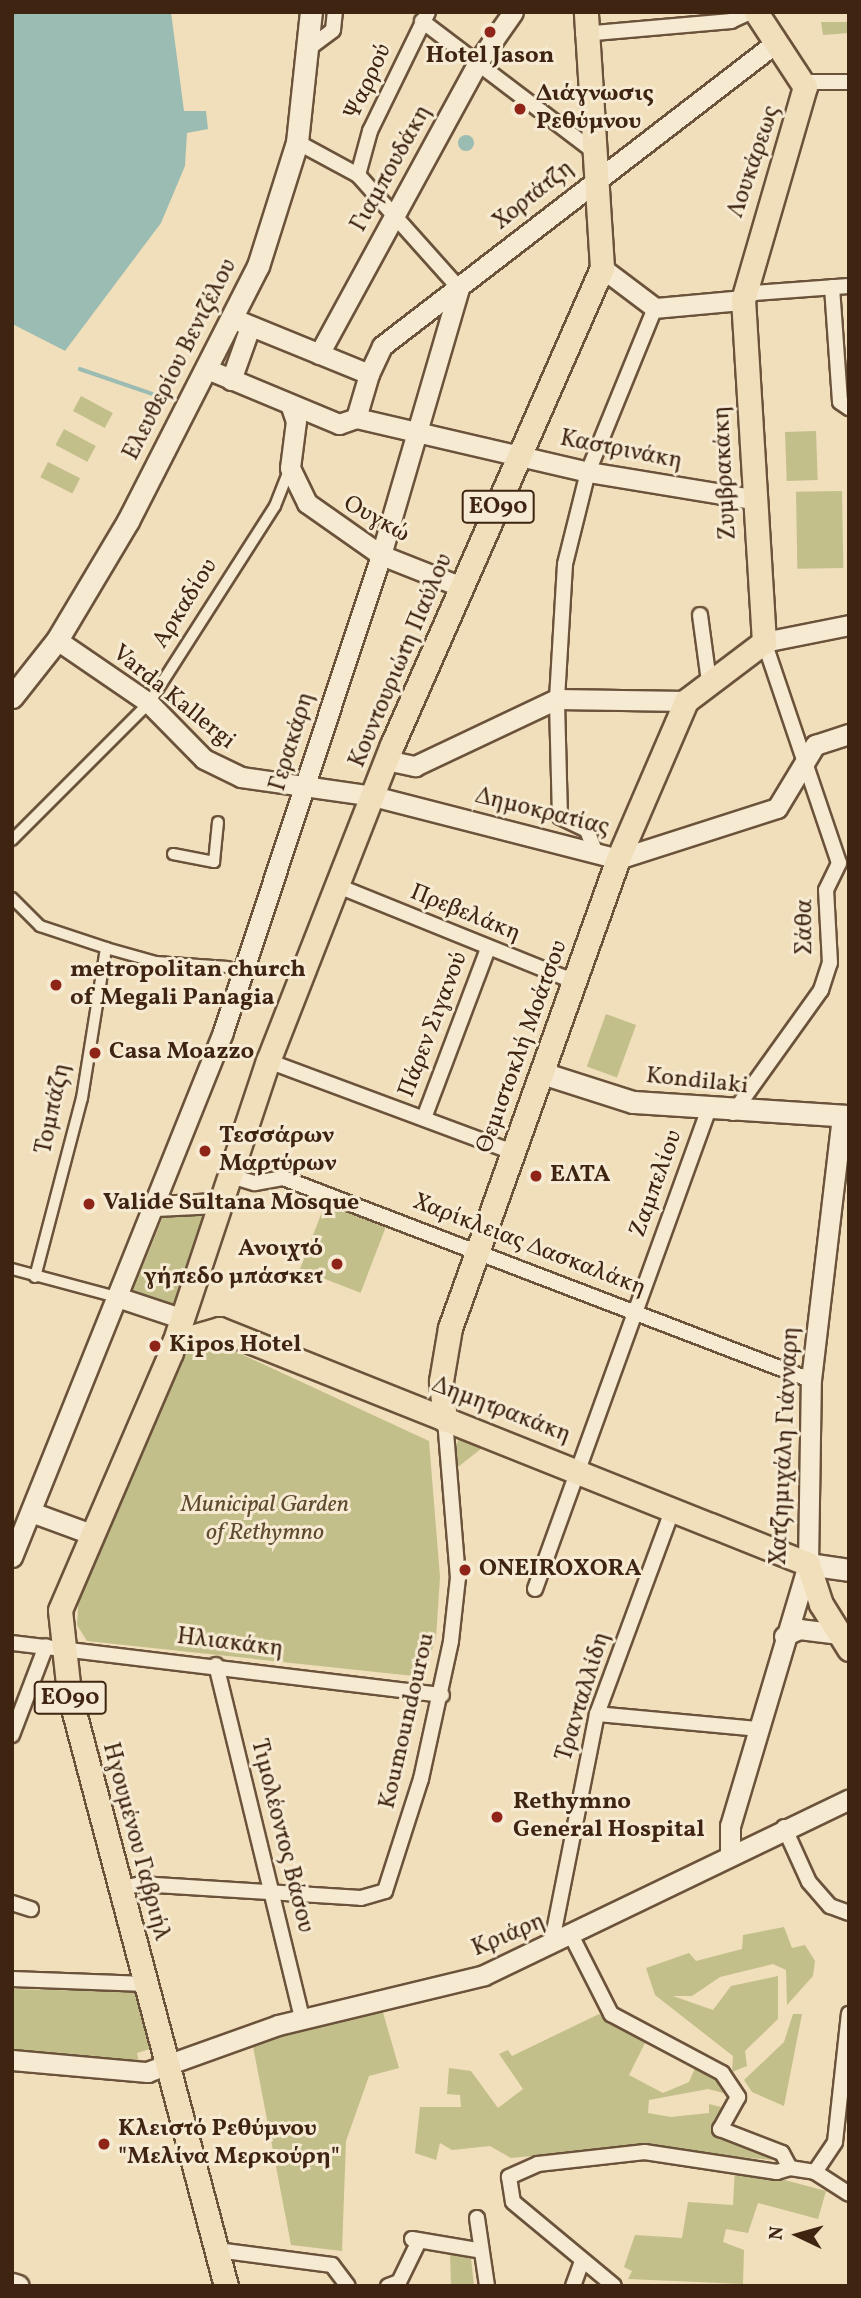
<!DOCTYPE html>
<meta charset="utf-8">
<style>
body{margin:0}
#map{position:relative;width:861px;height:2298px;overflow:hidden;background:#f1deba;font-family:Vollkorn,serif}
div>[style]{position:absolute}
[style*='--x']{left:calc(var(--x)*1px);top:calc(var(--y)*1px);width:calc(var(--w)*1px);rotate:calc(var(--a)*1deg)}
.green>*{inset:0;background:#c2bf8a;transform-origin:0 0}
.water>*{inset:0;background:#9bbcb3}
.round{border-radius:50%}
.pier>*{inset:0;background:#f1deba}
.stream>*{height:3.5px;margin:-1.75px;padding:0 1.75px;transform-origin:1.75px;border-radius:1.75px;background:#9bbcb3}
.roads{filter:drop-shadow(2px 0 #6b523b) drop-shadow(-2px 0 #6b523b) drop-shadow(0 2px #6b523b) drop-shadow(0 -2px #6b523b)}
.pedestrian>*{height:10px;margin:-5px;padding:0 5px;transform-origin:5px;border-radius:5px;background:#f6ead2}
.minor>*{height:14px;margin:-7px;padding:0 7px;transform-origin:7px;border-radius:7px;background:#f6ead2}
.tertiary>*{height:19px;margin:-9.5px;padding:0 9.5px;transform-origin:9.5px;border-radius:9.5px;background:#f6ead2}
.secondary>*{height:21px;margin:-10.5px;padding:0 10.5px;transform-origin:10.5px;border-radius:10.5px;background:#f6ead2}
.primary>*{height:23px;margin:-11.5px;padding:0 11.5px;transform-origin:11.5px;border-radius:11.5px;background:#f1deba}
.dots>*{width:19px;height:19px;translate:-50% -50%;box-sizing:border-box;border:4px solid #f6ead2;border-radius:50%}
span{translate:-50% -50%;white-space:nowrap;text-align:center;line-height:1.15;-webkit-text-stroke:6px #f6ead2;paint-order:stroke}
.shield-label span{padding:2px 5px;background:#f6ead2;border:2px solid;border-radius:5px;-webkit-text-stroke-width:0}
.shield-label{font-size:23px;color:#3e2411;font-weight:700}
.poi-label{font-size:24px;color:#3e2411;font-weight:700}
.left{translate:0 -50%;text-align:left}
.right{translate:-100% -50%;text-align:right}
.street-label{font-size:24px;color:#3e2411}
.park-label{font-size:24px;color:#5f4b2f;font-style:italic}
.frame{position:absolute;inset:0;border:14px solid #3e2411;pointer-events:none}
.north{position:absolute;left:763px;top:2200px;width:70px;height:70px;-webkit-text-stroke:5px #f6ead2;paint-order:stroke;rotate:275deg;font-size:19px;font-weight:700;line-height:28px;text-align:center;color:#3e2411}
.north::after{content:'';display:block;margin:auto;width:24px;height:32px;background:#3e2411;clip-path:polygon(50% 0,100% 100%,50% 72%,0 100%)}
</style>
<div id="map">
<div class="green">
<div style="clip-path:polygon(821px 22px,849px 22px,849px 33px,823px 35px)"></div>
<div style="left:81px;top:396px;width:36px;height:17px;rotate:28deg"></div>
<div style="left:64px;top:429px;width:36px;height:18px;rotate:28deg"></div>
<div style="left:816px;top:431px;width:49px;height:31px;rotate:88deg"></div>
<div style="left:48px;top:462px;width:36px;height:17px;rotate:27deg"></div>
<div style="left:842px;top:491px;width:77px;height:46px;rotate:89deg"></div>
<div style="left:606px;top:1014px;width:32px;height:56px;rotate:20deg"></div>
<div style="left:325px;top:1204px;width:65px;height:70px;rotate:21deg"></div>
<div style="clip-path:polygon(209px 1213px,182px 1311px,132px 1293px,164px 1214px)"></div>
<div style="clip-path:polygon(217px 1343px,429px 1441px,440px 1577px,436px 1638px,423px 1677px,87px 1641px,77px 1625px,79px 1592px,182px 1358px,190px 1344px)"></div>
<div style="clip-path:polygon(459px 1439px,482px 1448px,458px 1467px,455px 1447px)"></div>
<div style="clip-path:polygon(784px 1927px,792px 1948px,805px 1945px,815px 1961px,813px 1976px,787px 2005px,786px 1970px,773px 1964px,720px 1977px,692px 1996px,673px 1996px,713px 2010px,731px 1986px,778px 1976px,778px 2019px,745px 2051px,747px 2066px,732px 2072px,733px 2056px,655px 1995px,646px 1968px,689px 1953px,696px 1961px,742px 1949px,743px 1935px)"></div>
<div style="clip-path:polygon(12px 1989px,138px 1992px,153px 2048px,137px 2053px,139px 2062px,12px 2049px)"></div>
<div style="clip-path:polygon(382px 2009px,399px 2068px,369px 2076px,346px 2141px,342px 2251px,291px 2245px,252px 2041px)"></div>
<div style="clip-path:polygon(599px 2014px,645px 2043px,629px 2075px,663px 2093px,689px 2082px,695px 2068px,720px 2079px,731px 2095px,708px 2089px,649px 2100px,648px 2113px,671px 2117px,709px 2113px,709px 2104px,725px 2108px,712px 2128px,772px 2160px,626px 2147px,511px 2158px,490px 2146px,452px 2150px,440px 2143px,436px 2160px,415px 2153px,420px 2107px,461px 2107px,460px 2095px,447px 2094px,449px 2068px,471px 2071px,498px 2108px,523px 2089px,499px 2054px,508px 2050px,512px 2056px)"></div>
<div style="clip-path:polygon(793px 2014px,802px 2014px,784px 2106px,752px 2092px,744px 2080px,784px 2042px)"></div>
<div style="clip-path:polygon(735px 2167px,826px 2191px,818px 2219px,758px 2203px,748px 2233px,726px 2229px,723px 2242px,744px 2250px,743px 2284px,628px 2279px,632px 2271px,624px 2267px,635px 2235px,682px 2238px,688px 2202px,733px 2205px)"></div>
<div style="clip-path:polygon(450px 2254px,471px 2258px,474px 2286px,451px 2286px)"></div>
</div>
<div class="water">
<div style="clip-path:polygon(12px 12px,171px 12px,184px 111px,206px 111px,208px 129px,187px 133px,185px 166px,161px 223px,65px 351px,12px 324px)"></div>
<div class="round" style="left:458px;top:135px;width:16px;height:16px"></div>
</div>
<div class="pier">
<div style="clip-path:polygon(12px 324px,65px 351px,56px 351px)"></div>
</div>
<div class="stream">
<div style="--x:80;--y:369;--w:80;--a:18.9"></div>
</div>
<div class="roads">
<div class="pedestrian">
<div style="--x:12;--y:840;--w:194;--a:-45"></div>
<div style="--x:149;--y:703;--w:234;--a:-57.4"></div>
<div style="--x:275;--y:506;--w:41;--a:-68.5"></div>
<div style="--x:173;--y:854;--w:42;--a:11"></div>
<div style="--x:214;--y:862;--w:40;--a:-84.3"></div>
<div style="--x:12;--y:898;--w:40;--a:45"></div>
<div style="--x:40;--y:926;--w:70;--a:18.4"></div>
<div style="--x:106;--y:948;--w:52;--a:15.6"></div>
<div style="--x:156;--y:962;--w:72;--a:4"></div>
<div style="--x:12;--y:1269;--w:112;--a:15"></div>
<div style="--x:35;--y:1277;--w:185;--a:-75.3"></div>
<div style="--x:82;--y:1098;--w:152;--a:-80.9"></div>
</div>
<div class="minor">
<div style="--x:422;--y:21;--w:218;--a:37.2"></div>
<div style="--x:583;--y:34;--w:149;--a:-5"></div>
<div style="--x:731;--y:21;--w:21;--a:-25"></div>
<div style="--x:308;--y:49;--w:31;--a:-37"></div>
<div style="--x:333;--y:30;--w:18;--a:-84"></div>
<div style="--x:804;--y:82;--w:45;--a:0"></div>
<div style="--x:297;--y:142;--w:69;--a:28.4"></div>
<div style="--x:358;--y:175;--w:152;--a:48.2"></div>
<div style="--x:358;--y:175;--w:46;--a:-74.7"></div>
<div style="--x:370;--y:131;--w:132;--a:-64"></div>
<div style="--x:832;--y:287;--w:115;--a:86"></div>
<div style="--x:840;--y:402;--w:11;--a:34"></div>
<div style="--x:743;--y:300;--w:13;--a:-32"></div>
<div style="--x:754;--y:293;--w:95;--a:-4.2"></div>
<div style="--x:700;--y:615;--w:68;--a:82.3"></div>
<div style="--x:595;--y:851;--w:22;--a:-111"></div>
<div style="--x:587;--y:830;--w:30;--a:-154"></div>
<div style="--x:560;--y:817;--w:118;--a:-91.5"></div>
<div style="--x:557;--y:699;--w:135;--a:-86.6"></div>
<div style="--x:565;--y:564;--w:95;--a:-76"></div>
<div style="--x:588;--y:472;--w:177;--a:-67.8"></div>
<div style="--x:338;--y:886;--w:257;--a:22"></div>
<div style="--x:268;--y:1061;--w:261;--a:20.4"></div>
<div style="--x:733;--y:1113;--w:151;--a:-54.4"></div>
<div style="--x:821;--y:990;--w:28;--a:-72"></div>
<div style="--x:830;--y:963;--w:73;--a:-93.1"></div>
<div style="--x:826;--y:890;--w:30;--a:-64"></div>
<div style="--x:839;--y:863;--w:233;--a:-108.7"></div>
<div style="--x:424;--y:1118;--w:181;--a:-69.3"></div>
<div style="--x:228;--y:1175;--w:28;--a:17"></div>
<div style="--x:255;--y:1183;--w:28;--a:-10"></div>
<div style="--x:283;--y:1178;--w:565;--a:20.94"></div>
<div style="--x:535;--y:1589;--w:508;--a:-70.1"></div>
<div style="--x:12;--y:1643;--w:433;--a:6.9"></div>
<div style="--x:216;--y:1665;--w:363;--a:76.3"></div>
<div style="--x:597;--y:1714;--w:162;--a:5.3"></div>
<div style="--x:12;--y:1735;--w:95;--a:-69.1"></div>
<div style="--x:784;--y:1827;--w:60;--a:65.6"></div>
<div style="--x:809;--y:1882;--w:32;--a:49"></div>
<div style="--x:830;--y:1906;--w:20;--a:20"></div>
<div style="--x:119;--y:1889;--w:22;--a:-13"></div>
<div style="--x:140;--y:1884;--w:221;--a:3.6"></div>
<div style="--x:361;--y:1898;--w:25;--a:-16"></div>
<div style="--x:385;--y:1891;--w:118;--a:-72.2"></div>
<div style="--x:421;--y:1779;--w:141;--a:-77.7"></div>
<div style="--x:451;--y:1641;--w:63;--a:-83.7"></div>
<div style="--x:458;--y:1578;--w:159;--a:-94.7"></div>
<div style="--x:12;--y:1903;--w:20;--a:18"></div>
<div style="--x:571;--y:1935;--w:89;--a:63.1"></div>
<div style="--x:611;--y:2014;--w:126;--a:28"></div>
<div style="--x:722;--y:2073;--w:29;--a:56"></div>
<div style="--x:738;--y:2097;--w:37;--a:119"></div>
<div style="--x:720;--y:2129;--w:66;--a:21.2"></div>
<div style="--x:782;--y:2153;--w:17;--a:62"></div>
<div style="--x:790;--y:2168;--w:14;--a:163"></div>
<div style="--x:777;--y:2172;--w:134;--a:-171.4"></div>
<div style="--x:645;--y:2152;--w:108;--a:173.6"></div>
<div style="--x:538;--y:2164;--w:32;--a:156"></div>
<div style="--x:509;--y:2177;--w:25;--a:81"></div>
<div style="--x:513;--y:2202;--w:131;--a:39.7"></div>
<div style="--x:551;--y:1946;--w:237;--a:-78.8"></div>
<div style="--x:597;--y:1714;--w:219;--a:-69.7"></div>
<div style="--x:12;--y:1979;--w:134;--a:2.1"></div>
<div style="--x:790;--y:2168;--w:25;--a:9"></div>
<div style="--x:815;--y:2172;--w:40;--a:32.9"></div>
<div style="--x:815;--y:2172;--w:36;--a:-56"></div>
<div style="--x:835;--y:2142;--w:129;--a:-83.8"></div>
<div style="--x:477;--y:2218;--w:69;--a:81.6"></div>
<div style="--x:412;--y:2239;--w:66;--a:9.6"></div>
<div style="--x:217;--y:2250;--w:116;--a:7.4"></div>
<div style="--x:332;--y:2265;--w:26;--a:53"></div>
<div style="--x:388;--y:2286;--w:12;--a:-20"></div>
<div style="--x:399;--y:2282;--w:46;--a:-64"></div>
<div style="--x:573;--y:2286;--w:27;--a:-70"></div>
</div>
<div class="tertiary">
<div style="--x:602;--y:268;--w:66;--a:37"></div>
<div style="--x:655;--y:308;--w:88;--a:-5.2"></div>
<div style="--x:319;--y:354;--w:336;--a:-61.4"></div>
<div style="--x:480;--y:59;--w:57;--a:-54.9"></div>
<div style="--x:207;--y:369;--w:143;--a:22.6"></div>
<div style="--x:339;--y:424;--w:18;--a:-19"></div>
<div style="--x:356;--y:418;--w:46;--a:-73.5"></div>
<div style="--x:369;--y:374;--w:146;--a:-157.8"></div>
<div style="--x:369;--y:374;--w:31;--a:-65"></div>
<div style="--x:382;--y:346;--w:498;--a:-37.6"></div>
<div style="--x:231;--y:380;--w:56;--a:-70.3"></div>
<div style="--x:290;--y:404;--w:18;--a:71"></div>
<div style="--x:296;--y:421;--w:47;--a:97.3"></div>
<div style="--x:290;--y:468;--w:39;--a:64"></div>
<div style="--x:307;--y:503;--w:90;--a:35.1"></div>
<div style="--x:381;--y:555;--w:87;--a:21.6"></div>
<div style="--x:356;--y:418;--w:238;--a:13.1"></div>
<div style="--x:588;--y:472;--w:167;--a:9.3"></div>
<div style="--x:57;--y:640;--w:112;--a:34.4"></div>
<div style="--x:149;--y:703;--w:78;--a:45.5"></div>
<div style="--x:204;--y:759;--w:41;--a:25.9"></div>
<div style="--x:241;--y:777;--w:133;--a:8.2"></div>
<div style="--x:373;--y:796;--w:253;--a:14.4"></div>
<div style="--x:618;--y:859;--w:167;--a:-17.8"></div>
<div style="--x:777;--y:808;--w:74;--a:-58.9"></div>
<div style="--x:815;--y:745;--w:36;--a:-18"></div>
<div style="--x:764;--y:642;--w:87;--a:-11.3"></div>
<div style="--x:386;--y:760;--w:30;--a:12"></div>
<div style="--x:415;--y:766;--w:157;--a:-25.3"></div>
<div style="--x:557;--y:699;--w:129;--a:0.9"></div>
<div style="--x:155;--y:1206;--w:63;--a:-2.7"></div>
<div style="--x:120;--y:1298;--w:66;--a:18.4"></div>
<div style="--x:31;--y:1512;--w:64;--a:20.1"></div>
<div style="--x:12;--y:1557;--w:566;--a:-68.1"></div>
<div style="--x:223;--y:1032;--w:502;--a:-71.67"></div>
<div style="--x:381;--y:555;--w:278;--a:-73.7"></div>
<div style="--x:784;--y:1636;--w:17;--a:-25"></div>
<div style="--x:799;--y:1629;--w:39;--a:7"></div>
<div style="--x:730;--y:1851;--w:25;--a:-90"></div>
<div style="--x:730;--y:1826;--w:273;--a:-73.4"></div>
<div style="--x:808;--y:1564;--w:184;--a:-89.1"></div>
<div style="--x:811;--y:1380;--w:264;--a:-83.3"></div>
<div style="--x:12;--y:2060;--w:136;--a:5.1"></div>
<div style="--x:147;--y:2072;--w:139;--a:-19.7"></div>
<div style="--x:278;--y:2025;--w:212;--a:-13.6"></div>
<div style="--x:484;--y:1975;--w:405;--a:-25.7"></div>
</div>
<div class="secondary">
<div style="--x:12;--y:697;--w:73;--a:-51.7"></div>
<div style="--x:57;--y:640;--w:139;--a:-59.2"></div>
<div style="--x:128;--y:521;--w:286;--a:-63"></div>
<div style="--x:258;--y:266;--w:130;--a:-72.5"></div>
<div style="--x:297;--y:142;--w:131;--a:-83.9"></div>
<div style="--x:545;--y:1074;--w:92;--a:17.7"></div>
<div style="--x:633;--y:1102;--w:216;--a:3.7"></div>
<div style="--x:808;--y:1564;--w:41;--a:8.3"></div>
<div style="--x:12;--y:2284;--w:6;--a:18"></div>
</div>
<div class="primary">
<div style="--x:174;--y:1342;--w:47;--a:-16.1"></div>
<div style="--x:219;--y:1329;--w:634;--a:21.75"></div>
<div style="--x:808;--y:1564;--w:42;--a:72"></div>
<div style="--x:821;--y:1604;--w:53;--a:58.1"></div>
<div style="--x:445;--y:1420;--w:39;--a:-96"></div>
<div style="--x:441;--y:1381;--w:54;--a:-80.4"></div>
<div style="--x:450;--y:1328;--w:498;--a:-70.3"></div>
<div style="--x:618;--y:859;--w:172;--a:-66.7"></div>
<div style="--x:686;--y:701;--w:98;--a:-37.1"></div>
<div style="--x:764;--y:642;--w:343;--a:-93.5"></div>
<div style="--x:743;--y:300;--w:222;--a:-73.8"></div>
<div style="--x:805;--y:87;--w:90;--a:-123.2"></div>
<div style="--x:226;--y:2286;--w:613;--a:-104.83"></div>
<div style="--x:69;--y:1693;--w:83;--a:-96.2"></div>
<div style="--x:60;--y:1610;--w:281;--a:-66.7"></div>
<div style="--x:171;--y:1352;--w:307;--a:-71.6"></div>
<div style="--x:268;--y:1061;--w:339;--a:-68.6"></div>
<div style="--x:392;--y:745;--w:521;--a:-66.24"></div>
<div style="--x:602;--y:268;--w:256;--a:-93.6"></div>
</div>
</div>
<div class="dots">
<div style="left:490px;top:32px;background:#8f2418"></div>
<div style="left:520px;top:109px;background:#8f2418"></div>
<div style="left:56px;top:985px;background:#8f2418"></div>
<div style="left:95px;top:1053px;background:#8f2418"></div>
<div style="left:205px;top:1151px;background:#8f2418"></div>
<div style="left:536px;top:1176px;background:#8f2418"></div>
<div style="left:89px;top:1204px;background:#8f2418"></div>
<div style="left:337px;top:1264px;background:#8f2418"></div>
<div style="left:155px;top:1346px;background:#8f2418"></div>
<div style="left:465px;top:1570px;background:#8f2418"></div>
<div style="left:497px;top:1817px;background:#8f2418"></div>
<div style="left:104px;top:2144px;background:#8f2418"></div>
</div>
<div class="shield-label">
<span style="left:498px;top:507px">ΕΟ90</span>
<span style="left:70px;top:1698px">ΕΟ90</span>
</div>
<div class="poi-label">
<span style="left:490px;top:57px">Hotel Jason</span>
<span class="left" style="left:536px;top:109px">Διάγνωσις<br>Ρεθύμνου</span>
<span class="left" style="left:70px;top:985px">metropolitan church<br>of Megali Panagia</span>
<span class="left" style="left:109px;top:1053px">Casa Moazzo</span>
<span class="left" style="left:219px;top:1151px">Τεσσάρων<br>Μαρτύρων</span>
<span class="left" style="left:550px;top:1176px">ΕΛΤΑ</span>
<span class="left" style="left:103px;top:1204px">Valide Sultana Mosque</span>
<span class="right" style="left:323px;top:1264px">Ανοιχτό<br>γήπεδο μπάσκετ</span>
<span class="left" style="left:169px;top:1346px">Kipos Hotel</span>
<span class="left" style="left:479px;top:1570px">ONEIROXORA</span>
<span class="left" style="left:513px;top:1817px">Rethymno<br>General Hospital</span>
<span class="left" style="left:118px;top:2144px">Κλειστό Ρεθύμνου<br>"Μελίνα Μερκούρη"</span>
</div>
<div class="street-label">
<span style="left:369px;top:82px;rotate:-65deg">Ψαρρού</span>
<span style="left:755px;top:162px;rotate:-71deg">Λουκάρεως</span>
<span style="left:392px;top:169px;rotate:-61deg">Γιαμπουδάκη</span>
<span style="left:534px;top:196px;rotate:-39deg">Χορτάτζη</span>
<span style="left:181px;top:360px;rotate:-63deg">Ελευθερίου Βενιζέλου</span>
<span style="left:621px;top:451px;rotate:11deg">Καστρινάκη</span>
<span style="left:726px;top:473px;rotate:-93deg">Ζυμβρακάκη</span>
<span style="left:376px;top:520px;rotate:29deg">Ουγκώ</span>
<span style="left:186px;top:604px;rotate:-58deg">Αρκαδίου</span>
<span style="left:402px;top:661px;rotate:-67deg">Κουντουριώτη Παύλου</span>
<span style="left:173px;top:698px;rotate:39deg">Varda Kallergi</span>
<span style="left:293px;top:742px;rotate:-73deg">Γερακάρη</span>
<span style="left:542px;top:813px;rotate:14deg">Δημοκρατίας</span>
<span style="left:465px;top:914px;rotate:22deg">Πρεβελάκη</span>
<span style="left:806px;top:927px;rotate:-90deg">Σάθα</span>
<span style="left:434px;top:1025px;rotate:-69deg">Πάρεν Σιγανού</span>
<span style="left:523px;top:1047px;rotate:-70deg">Θεμιστοκλή Μοάτσου</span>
<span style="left:697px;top:1082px;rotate:6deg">Kondilaki</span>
<span style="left:54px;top:1109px;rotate:-78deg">Τομπάζη</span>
<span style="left:657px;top:1184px;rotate:-70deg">Ζαμπελίου</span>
<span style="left:529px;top:1246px;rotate:21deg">Χαρίκλειας Δασκαλάκη</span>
<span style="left:501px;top:1411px;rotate:21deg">Δημητρακάκη</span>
<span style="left:786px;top:1446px;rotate:-87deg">Χατζημιχάλη Γιάνναρη</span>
<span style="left:230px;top:1644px;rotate:7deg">Ηλιακάκη</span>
<span style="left:584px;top:1697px;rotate:-73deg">Τρανταλλίδη</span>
<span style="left:408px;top:1721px;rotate:-77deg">Koumoundourou</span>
<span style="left:281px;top:1836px;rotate:76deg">Τιμολέοντος Βάσου</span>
<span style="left:135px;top:1842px;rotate:75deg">Ηγουμένου Γαβριήλ</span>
<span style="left:509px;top:1936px;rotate:-23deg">Κριάρη</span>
</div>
<div class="park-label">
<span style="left:265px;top:1520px">Municipal Garden<br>of Rethymno</span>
</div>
<div class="frame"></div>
<div class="north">N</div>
</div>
